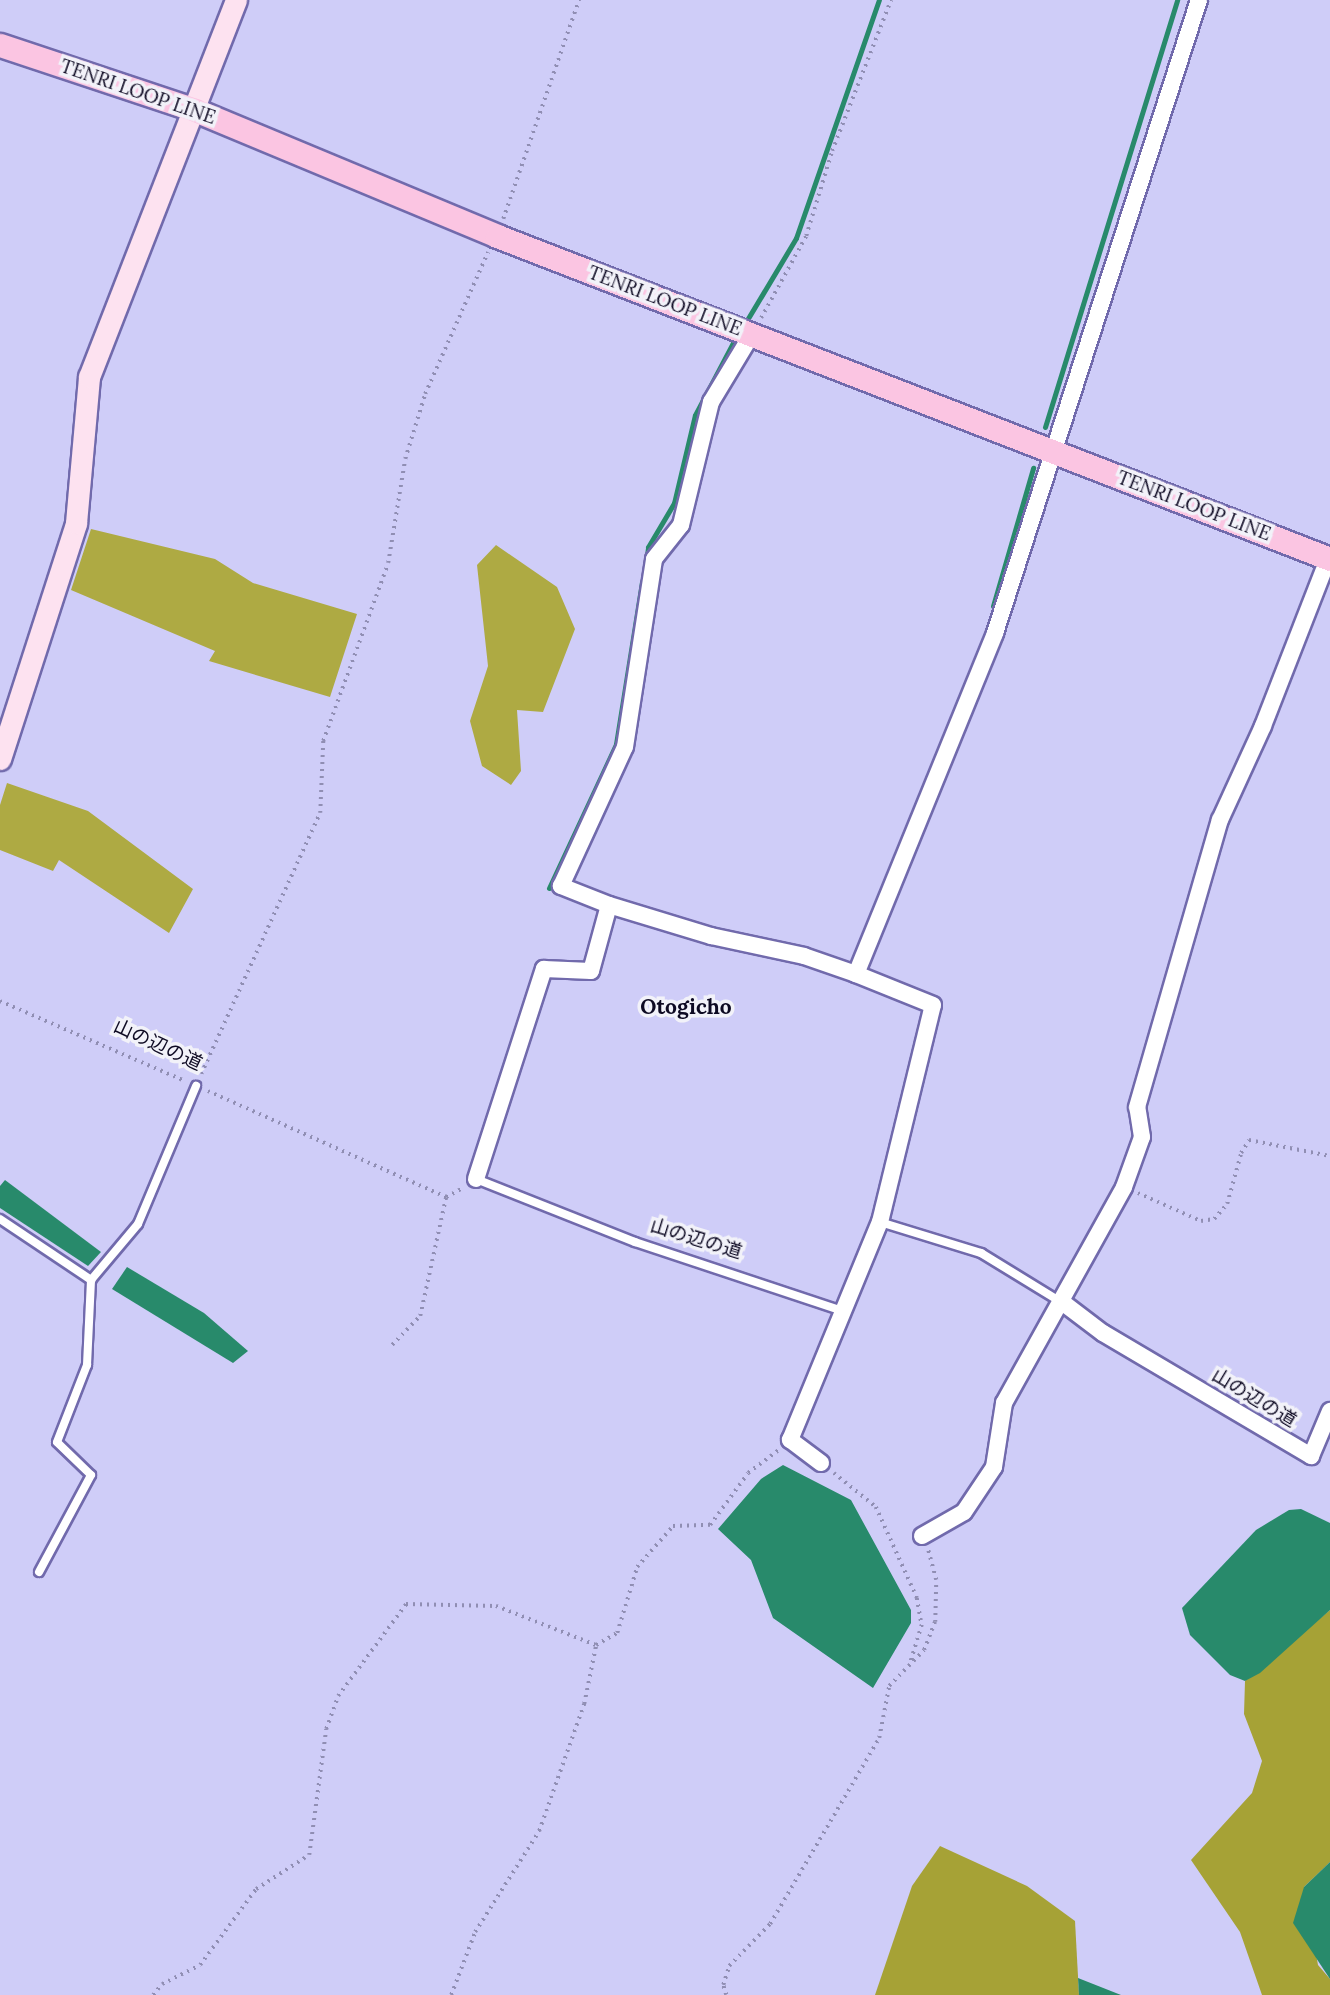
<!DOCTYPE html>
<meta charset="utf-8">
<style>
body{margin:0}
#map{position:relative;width:1330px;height:1995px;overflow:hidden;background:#cfcdf8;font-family:Lora,"Noto Sans JP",serif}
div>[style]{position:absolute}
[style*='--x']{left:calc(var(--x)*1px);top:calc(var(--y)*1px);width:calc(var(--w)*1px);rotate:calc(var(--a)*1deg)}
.green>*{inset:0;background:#aeaa43}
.forest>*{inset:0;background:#a6a236}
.water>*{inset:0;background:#288a6b}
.stream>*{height:5px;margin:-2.5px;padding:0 2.5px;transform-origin:2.5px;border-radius:2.5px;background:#288a6b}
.path>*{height:3.5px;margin-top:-1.75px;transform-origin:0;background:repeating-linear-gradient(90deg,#908eb3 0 2px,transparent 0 7px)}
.roads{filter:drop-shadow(2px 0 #716aac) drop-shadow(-2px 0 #716aac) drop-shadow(0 2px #716aac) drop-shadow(0 -2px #716aac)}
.service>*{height:8px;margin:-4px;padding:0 4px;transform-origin:4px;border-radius:4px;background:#fff}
.minor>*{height:16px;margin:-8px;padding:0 8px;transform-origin:8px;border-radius:8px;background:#fff}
.secondary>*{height:21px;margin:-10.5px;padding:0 10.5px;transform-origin:10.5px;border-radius:10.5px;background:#fde2f0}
.primary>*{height:23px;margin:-11.5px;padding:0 11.5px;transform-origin:11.5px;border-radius:11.5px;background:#fbc5e2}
span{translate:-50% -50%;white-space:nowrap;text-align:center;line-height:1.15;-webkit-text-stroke:7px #f2f2f9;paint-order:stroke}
.street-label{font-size:19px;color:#0e0a23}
.neighbourhood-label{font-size:21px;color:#0e0a23;font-weight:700}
</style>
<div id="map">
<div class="green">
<div style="clip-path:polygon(91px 529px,215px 559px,253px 583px,357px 614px,330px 697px,209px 661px,215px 651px,71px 590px)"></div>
<div style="clip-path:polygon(496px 545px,557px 587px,575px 629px,543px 712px,517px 710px,521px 771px,511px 785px,482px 766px,470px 721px,488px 666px,477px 565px)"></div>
<div style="clip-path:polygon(7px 783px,88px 811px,193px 889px,169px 933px,59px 860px,53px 871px,0 850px,0 805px)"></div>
</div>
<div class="forest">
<div style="clip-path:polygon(1330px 1610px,1330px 1862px,1304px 1887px,1318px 1965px,1330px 1979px,1330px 1995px,1262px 1995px,1240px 1932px,1191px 1860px,1252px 1793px,1262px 1761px,1244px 1714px,1245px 1681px)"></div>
<div style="clip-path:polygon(940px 1846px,1027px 1886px,1075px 1921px,1079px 1995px,875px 1995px,912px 1886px)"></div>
</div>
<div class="water">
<div style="clip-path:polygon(5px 1180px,101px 1252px,88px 1266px,0 1208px,0 1186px)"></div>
<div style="clip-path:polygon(127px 1267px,204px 1313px,248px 1351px,233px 1363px,112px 1289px)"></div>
<div style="clip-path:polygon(783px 1465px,851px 1500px,911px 1610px,911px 1623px,873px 1688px,773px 1618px,751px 1560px,718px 1529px,761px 1479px)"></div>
<div style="clip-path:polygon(1301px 1509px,1330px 1523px,1330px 1610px,1260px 1673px,1245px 1681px,1230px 1675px,1190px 1635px,1182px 1608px,1256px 1530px,1289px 1510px)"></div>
<div style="clip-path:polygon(1330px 1862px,1330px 1979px,1293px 1923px,1304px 1887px)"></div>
<div style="clip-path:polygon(1078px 1978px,1121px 1995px,1079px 1995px)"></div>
</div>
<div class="stream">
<div style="--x:744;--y:325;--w:101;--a:-59.1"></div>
<div style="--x:796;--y:238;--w:252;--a:-70.8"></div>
<div style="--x:1045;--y:427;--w:447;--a:-72.8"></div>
<div style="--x:646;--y:562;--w:15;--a:-82"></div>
<div style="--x:648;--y:547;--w:51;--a:-59.4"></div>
<div style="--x:674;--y:503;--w:90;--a:-76.6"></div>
<div style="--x:695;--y:415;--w:88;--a:-62.3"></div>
<div style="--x:993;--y:606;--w:144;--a:-73.8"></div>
<div style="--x:549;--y:888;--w:159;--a:-65"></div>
<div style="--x:616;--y:744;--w:164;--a:-80.9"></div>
</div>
<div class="path">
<div style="--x:503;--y:219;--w:232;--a:-70.9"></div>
<div style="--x:761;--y:318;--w:94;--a:-61.2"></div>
<div style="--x:806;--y:236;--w:89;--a:-73"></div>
<div style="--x:832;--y:151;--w:162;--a:-68.7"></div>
<div style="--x:0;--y:1001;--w:202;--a:23.4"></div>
<div style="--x:201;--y:1074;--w:287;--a:-65.5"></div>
<div style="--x:320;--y:813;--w:72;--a:-87.6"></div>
<div style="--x:323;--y:741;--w:189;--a:-69.9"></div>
<div style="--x:388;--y:563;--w:105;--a:-80.7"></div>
<div style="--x:405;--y:459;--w:68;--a:-72.9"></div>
<div style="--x:425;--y:394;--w:155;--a:-66.1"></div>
<div style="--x:208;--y:1091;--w:261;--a:24"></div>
<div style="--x:446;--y:1197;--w:19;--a:-28"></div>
<div style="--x:1138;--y:1193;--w:69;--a:24"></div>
<div style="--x:1201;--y:1221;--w:13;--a:-9"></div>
<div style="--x:1214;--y:1219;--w:20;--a:-49"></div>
<div style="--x:1227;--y:1204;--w:53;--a:-74.6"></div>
<div style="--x:1241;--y:1153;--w:15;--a:-58"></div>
<div style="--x:1249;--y:1140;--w:83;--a:11.2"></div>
<div style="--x:392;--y:1345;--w:40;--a:-46"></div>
<div style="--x:420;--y:1316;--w:122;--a:-77.7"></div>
<div style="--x:834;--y:1473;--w:54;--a:39"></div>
<div style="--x:876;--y:1507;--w:100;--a:65.7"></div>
<div style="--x:917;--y:1598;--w:27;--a:80"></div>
<div style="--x:922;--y:1625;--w:39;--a:107"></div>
<div style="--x:153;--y:1995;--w:14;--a:-51"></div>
<div style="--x:162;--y:1984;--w:42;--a:-26.6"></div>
<div style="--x:200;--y:1965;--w:94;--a:-53.6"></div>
<div style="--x:256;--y:1889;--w:63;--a:-32.7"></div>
<div style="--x:309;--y:1855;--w:127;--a:-82.3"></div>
<div style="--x:326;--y:1729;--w:35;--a:-70"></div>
<div style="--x:338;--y:1696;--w:114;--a:-53.5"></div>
<div style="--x:406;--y:1604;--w:90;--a:1.3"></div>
<div style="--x:496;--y:1606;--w:107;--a:21.3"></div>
<div style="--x:451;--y:1995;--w:67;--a:-69.1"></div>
<div style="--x:475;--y:1932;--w:120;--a:-57.6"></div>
<div style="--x:539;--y:1831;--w:135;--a:-70.5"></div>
<div style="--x:584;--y:1704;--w:60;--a:-78.5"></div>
<div style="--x:596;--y:1645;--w:24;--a:-30"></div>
<div style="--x:617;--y:1633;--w:69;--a:-73.1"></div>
<div style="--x:637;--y:1567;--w:55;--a:-48.7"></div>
<div style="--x:673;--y:1526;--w:37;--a:-2"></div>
<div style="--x:710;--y:1525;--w:64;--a:-53.8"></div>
<div style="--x:748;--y:1473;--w:38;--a:-37"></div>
<div style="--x:726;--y:1995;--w:10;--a:-107"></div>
<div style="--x:723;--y:1985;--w:20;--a:-72"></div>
<div style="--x:729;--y:1966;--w:59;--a:-45.7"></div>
<div style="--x:770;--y:1924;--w:216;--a:-59.6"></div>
<div style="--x:879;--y:1738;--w:53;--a:-79.1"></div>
<div style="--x:889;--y:1686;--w:50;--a:-45.8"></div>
<div style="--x:924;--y:1650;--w:30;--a:-69"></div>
<div style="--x:935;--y:1622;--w:42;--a:-88.6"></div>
<div style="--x:936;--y:1580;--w:31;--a:-105"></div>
</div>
<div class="roads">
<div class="service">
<div style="--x:476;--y:1179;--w:171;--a:21.6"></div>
<div style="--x:635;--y:1242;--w:218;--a:18.4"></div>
<div style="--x:0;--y:1219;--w:110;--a:33.8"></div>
<div style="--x:880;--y:1222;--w:106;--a:17.1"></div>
<div style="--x:981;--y:1253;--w:94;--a:31.5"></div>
<div style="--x:39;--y:1572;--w:110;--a:-61.8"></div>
<div style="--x:91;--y:1475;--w:47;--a:-135.9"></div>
<div style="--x:57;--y:1442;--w:83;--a:-68.7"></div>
<div style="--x:87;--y:1365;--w:85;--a:-87.3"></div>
<div style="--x:91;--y:1280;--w:73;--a:-50"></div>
<div style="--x:138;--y:1224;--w:150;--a:-67.2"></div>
</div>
<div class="minor">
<div style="--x:609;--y:905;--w:107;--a:16.9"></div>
<div style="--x:711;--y:936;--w:95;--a:12.1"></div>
<div style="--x:804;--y:956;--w:55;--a:19.1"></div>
<div style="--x:476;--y:1179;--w:221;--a:-72.1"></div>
<div style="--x:544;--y:969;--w:47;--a:2.4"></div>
<div style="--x:591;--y:971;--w:68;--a:-74.7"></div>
<div style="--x:609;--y:905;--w:52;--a:-158.4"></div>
<div style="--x:561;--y:886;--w:153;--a:-65.3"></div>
<div style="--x:625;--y:747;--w:190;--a:-81.2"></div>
<div style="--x:654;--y:559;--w:43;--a:-51.5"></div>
<div style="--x:681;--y:525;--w:127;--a:-76.3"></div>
<div style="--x:711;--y:402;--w:79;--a:-58.9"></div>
<div style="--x:1062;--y:1302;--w:51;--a:37.1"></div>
<div style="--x:1103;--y:1333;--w:242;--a:30.6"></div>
<div style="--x:1311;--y:1456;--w:49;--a:-67.1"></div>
<div style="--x:821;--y:1463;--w:39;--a:-143"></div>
<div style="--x:790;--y:1440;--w:236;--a:-67.6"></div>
<div style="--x:880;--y:1222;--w:223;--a:-76.3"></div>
<div style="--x:933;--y:1005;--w:83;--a:-158.1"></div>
<div style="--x:856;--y:974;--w:368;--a:-67.8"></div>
<div style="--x:995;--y:633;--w:665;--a:-72.14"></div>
<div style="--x:922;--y:1536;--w:48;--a:-29.7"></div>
<div style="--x:964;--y:1512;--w:54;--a:-56.3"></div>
<div style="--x:994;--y:1467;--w:65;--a:-81.1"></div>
<div style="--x:1004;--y:1403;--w:247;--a:-60.9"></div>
<div style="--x:1124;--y:1187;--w:53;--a:-70.2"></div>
<div style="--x:1142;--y:1137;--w:30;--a:-99"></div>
<div style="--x:1137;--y:1107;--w:299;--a:-73.9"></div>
<div style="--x:1220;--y:820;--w:103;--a:-65.4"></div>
<div style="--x:1263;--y:726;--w:179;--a:-68.7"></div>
</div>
<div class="secondary">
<div style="--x:0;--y:759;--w:248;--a:-72.1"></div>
<div style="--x:76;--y:523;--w:147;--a:-84.9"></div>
<div style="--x:89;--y:377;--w:405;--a:-68.7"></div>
</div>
<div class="primary">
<div style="--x:0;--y:45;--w:206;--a:18.4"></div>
<div style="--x:195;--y:110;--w:327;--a:22.6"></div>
<div style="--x:497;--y:236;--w:893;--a:21.19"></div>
</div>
</div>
<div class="street-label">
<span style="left:138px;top:92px;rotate:19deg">TENRI LOOP LINE</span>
<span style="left:665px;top:301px;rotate:21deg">TENRI LOOP LINE</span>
<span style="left:1194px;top:506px;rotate:21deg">TENRI LOOP LINE</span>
<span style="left:158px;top:1045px;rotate:25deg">山の辺の道</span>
<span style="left:696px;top:1239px;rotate:17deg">山の辺の道</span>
<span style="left:1254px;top:1398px;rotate:31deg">山の辺の道</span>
</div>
<div class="neighbourhood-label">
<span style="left:686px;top:1007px">Otogicho</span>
</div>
</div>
